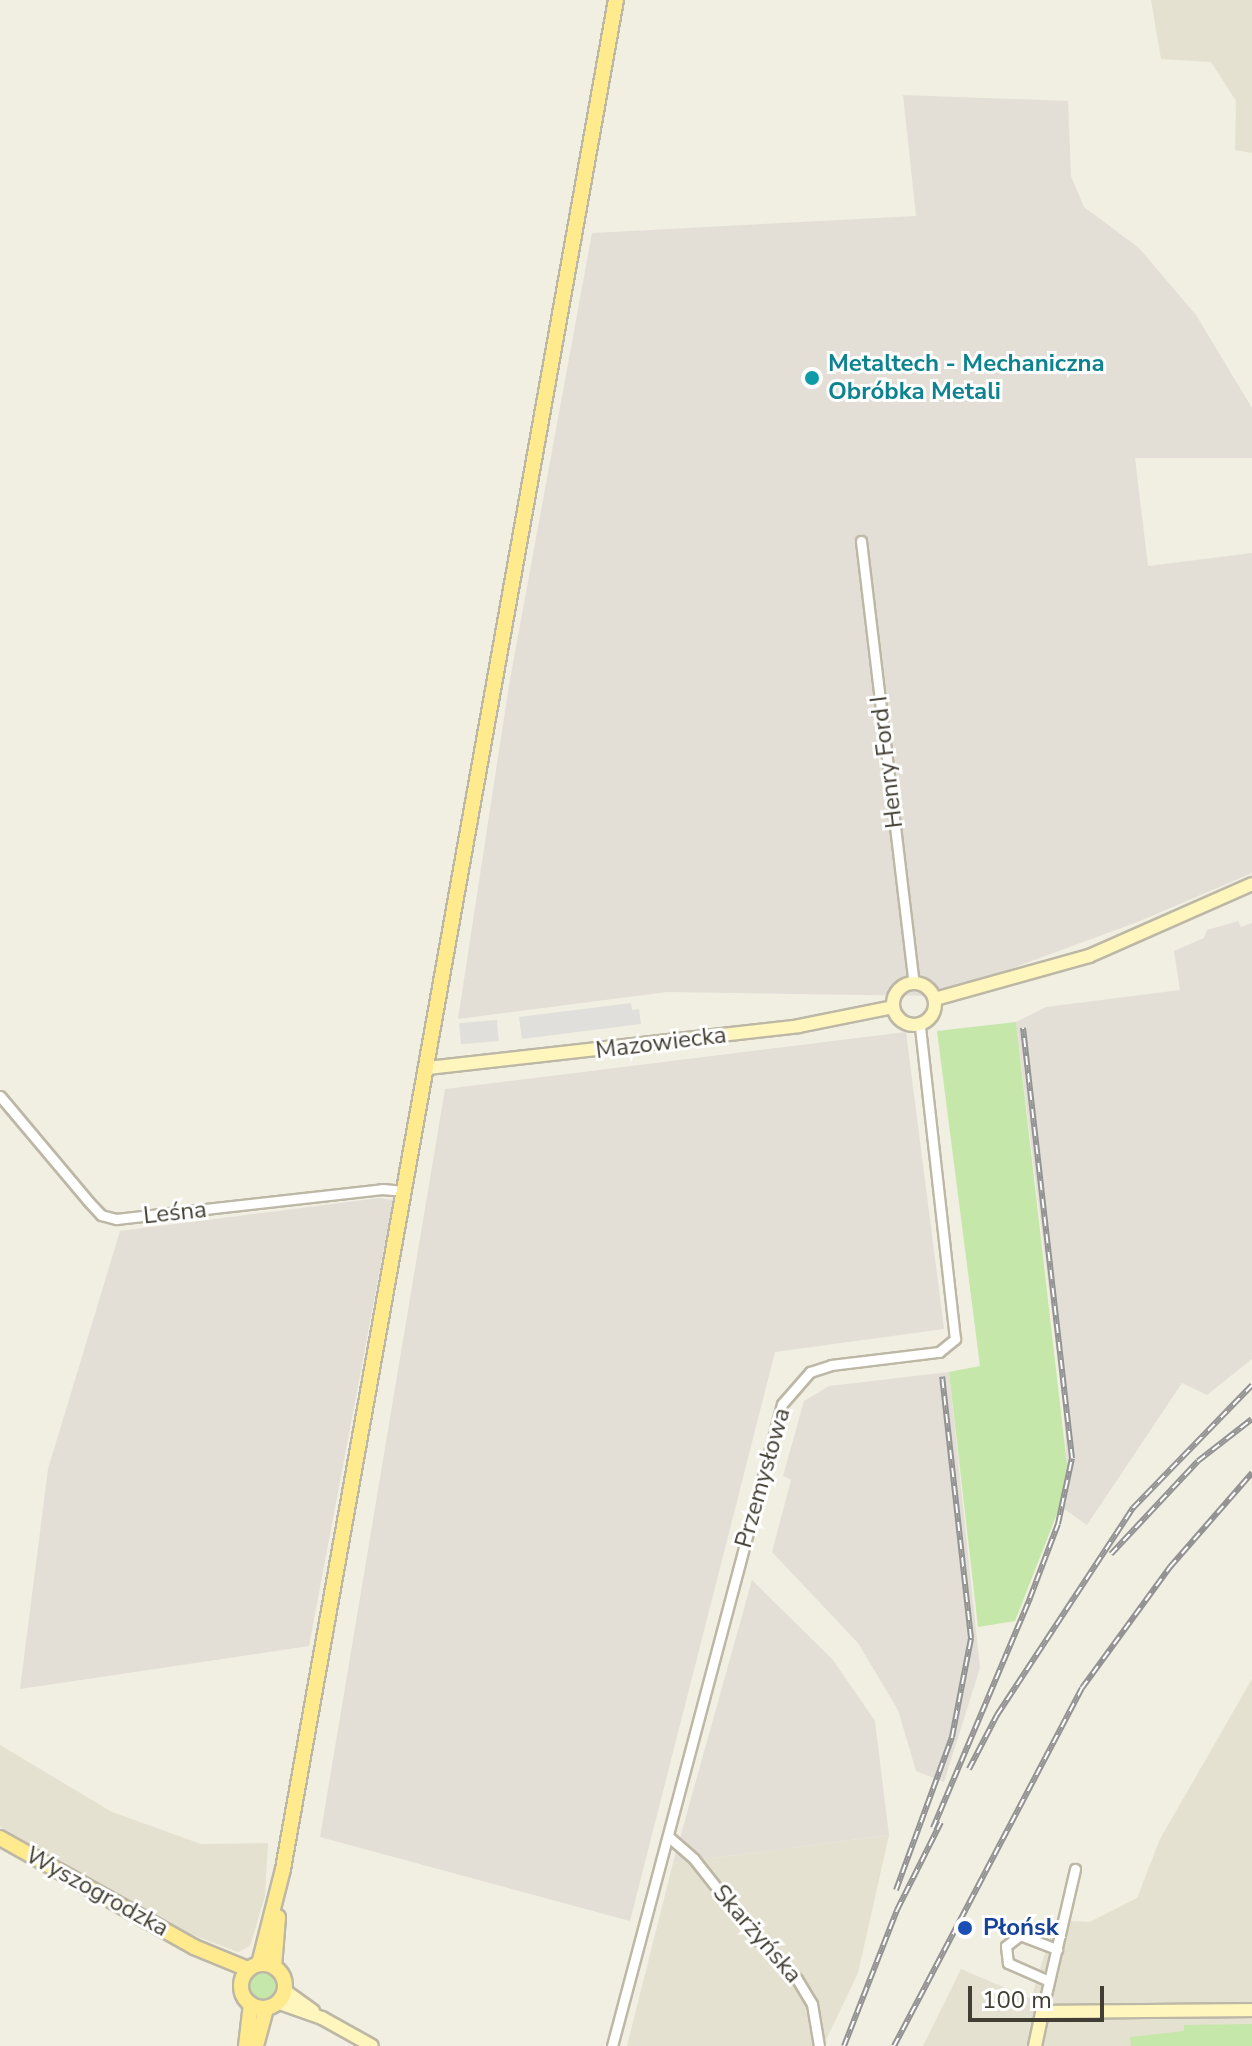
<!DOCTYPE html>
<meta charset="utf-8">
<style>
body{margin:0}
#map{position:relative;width:1252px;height:2046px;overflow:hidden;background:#f1eee2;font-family:"Nunito Sans",sans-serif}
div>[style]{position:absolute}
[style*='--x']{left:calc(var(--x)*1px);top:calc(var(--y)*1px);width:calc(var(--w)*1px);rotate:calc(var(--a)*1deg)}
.residential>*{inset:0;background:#e5e1d0}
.industrial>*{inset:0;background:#e3dfd7}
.green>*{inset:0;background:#c5e7a9}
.round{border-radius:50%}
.parking>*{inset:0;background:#e1dfdb;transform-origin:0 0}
.roads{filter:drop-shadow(2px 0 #bdb7a5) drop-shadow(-2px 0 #bdb7a5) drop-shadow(0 2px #bdb7a5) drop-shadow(0 -2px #bdb7a5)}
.street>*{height:9px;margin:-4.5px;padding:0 4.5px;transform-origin:4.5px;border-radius:4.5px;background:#fff}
.secondary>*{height:12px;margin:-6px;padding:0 6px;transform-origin:6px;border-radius:6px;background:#fff6be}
.secondary>.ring{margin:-6px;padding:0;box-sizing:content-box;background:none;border:12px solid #fff6be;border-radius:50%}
.primary>*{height:14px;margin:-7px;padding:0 7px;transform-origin:7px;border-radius:7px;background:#ffea8d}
.primary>.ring{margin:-7px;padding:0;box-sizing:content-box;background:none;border:14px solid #ffea8d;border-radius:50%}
.rail>*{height:6px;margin-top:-3px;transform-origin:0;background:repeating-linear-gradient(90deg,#fff 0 9px,#939393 0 18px);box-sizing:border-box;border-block:2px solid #939393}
.dots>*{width:22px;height:22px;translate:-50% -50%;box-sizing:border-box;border:4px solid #fff;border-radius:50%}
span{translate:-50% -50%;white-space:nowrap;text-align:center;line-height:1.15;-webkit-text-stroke:6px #fff;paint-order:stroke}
.culture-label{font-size:24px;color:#0d838f;font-weight:700}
.left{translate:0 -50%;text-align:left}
.street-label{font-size:24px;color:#433e33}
.transit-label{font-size:24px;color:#164399;font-weight:700}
.scale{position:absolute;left:968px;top:1986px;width:136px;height:36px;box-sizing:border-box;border:4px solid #433e33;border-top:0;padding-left:10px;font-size:24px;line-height:28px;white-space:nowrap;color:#433e33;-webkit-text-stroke:6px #fff;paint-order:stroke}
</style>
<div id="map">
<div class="residential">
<div style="clip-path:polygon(1151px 0,1252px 0,1252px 153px,1235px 150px,1236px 101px,1211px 62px,1161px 59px)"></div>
<div style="clip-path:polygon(1252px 1679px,1252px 2046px,923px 2046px,961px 1969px,1031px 1999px,1055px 1920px,1090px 1922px,1137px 1898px,1160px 1839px)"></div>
<div style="clip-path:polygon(0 1745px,112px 1812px,201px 1844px,268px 1843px,265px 1896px,250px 1946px,238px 1952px,185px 1932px,0 1827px)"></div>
<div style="clip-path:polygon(889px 1835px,858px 1973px,823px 2046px,627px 2046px,673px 1863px)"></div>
</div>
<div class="industrial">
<div style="clip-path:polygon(903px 95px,1068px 101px,1071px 176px,1084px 207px,1139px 248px,1196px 315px,1252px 408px,1252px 458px,1135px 458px,1148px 566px,1252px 553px,1252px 873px,1140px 921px,937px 996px,667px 992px,458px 1019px,509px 685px,592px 233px,916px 216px)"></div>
<div style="clip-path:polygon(1238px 921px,1241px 927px,1252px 923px,1252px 1359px,1207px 1395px,1182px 1383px,1087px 1525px,1060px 1506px,1067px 1465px,1063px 1404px,1016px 1022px,1046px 1007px,1180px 990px,1174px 951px,1204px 938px,1207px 930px)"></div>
<div style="clip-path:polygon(906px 1032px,944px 1329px,775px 1352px,630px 1921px,320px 1837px,445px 1089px)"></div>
<div style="clip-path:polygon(379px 1198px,393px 1200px,309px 1646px,20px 1689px,48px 1469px,120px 1231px)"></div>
<div style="clip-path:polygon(949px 1372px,980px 1668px,944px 1782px,916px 1771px,898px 1710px,858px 1643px,772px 1552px,791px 1480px,783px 1476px,804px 1401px,829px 1386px)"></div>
<div style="clip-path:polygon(752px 1580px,833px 1660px,875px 1721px,889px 1835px,673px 1863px)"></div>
</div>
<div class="green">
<div style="clip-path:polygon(1016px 1022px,1067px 1465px,1060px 1506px,1015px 1621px,978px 1627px,949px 1372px,980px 1366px,937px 1031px)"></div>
<div class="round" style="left:248px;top:1971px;width:30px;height:30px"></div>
<div style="clip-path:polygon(1252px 2024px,1252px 2046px,1131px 2046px,1130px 2037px,1184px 2031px,1184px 2025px)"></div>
</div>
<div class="parking">
<div style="clip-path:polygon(631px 1003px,632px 1010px,639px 1009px,641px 1024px,522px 1039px,519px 1017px)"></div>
<div style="left:497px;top:1020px;width:21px;height:38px;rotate:85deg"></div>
</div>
<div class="roads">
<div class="street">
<div style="--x:861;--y:541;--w:445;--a:83.2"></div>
<div style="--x:0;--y:1096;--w:138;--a:50"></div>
<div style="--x:89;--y:1202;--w:18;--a:47"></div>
<div style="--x:101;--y:1215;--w:16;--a:15"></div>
<div style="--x:116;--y:1219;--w:268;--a:-6.4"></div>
<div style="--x:382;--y:1189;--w:23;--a:5"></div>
<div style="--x:669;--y:1837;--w:33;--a:41"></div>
<div style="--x:694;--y:1859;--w:103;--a:51.7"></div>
<div style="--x:758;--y:1940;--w:55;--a:45"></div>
<div style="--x:797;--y:1979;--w:29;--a:59"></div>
<div style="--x:812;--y:2004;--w:43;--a:80.5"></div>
<div style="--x:1049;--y:1981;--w:45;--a:-156.3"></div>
<div style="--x:1008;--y:1963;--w:17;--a:-97"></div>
<div style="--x:1006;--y:1946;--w:18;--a:-38"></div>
<div style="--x:1020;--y:1935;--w:40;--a:21"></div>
<div style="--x:1042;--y:2012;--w:147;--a:-77"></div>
<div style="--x:612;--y:2046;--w:664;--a:-75.17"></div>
<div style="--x:782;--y:1404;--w:43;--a:-48.8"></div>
<div style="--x:810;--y:1372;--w:22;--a:-18"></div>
<div style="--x:831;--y:1365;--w:109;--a:-6.9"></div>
<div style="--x:939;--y:1352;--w:21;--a:-39"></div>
<div style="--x:955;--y:1339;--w:316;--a:-96.4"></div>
</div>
<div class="secondary">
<div class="ring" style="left:893px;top:983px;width:30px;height:30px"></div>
<div style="--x:935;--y:999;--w:160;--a:-15.6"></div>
<div style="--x:1089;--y:956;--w:178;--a:-23.8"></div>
<div style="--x:427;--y:1068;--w:374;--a:-6.4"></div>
<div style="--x:799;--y:1026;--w:96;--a:-11.4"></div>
<div style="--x:284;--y:1990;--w:36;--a:36"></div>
<div style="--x:277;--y:2002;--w:48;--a:19.6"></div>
<div style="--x:322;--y:2018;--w:57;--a:29.2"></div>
<div style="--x:1035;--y:2046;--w:35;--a:-78"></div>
<div style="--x:1042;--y:2012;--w:210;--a:-0.5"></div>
</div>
<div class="primary">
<div style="--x:0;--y:1838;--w:223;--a:29.3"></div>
<div style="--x:194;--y:1947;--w:58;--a:22.2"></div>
<div style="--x:259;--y:1964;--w:98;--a:-75.8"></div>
<div style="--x:283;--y:1869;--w:1898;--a:-79.9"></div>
<div class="ring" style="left:241px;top:1964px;width:30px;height:30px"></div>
<div style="--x:274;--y:1967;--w:50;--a:-85.4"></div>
<div style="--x:246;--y:2046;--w:42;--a:-83.2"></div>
<div style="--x:256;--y:2046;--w:39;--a:-75"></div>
</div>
</div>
<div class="rail">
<div style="--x:1111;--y:1554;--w:127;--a:-46.9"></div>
<div style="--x:1198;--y:1461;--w:68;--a:-37.9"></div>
<div style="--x:969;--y:1769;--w:61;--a:-62.6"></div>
<div style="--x:997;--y:1715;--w:248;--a:-56.7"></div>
<div style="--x:1133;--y:1508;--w:171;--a:-45.9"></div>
<div style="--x:933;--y:1828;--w:250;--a:-67.1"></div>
<div style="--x:1030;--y:1598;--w:79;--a:-69.3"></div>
<div style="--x:1058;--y:1524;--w:67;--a:-78"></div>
<div style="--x:1072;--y:1458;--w:433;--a:-96.5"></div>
<div style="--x:896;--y:1890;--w:163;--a:-69.9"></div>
<div style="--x:952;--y:1737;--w:101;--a:-79.1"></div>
<div style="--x:971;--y:1638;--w:263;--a:-96.3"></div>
<div style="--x:844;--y:2046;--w:146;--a:-68.7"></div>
<div style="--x:897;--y:1910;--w:98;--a:-63.4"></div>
<div style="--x:894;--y:2046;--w:404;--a:-62.3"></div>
<div style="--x:1082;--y:1688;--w:150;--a:-54"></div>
<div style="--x:1170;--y:1567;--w:125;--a:-48.9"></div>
</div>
<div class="dots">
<div style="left:812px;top:378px;background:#0f9aa8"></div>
<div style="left:965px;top:1928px;background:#1a4fb4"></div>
</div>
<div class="culture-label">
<span class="left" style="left:828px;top:378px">Metaltech - Mechaniczna<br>Obróbka Metali</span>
</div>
<div class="street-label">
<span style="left:887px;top:762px;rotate:-97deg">Henry Ford I</span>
<span style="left:661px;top:1043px;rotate:-7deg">Mazowiecka</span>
<span style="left:175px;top:1213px;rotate:-6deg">Leśna</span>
<span style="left:763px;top:1478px;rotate:-74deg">Przemysłowa</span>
<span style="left:97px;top:1892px;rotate:29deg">Wyszogrodzka</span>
<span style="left:757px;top:1934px;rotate:49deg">Skarżyńska</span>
</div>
<div class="transit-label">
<span class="left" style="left:983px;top:1928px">Płońsk</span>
</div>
<div class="scale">100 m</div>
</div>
